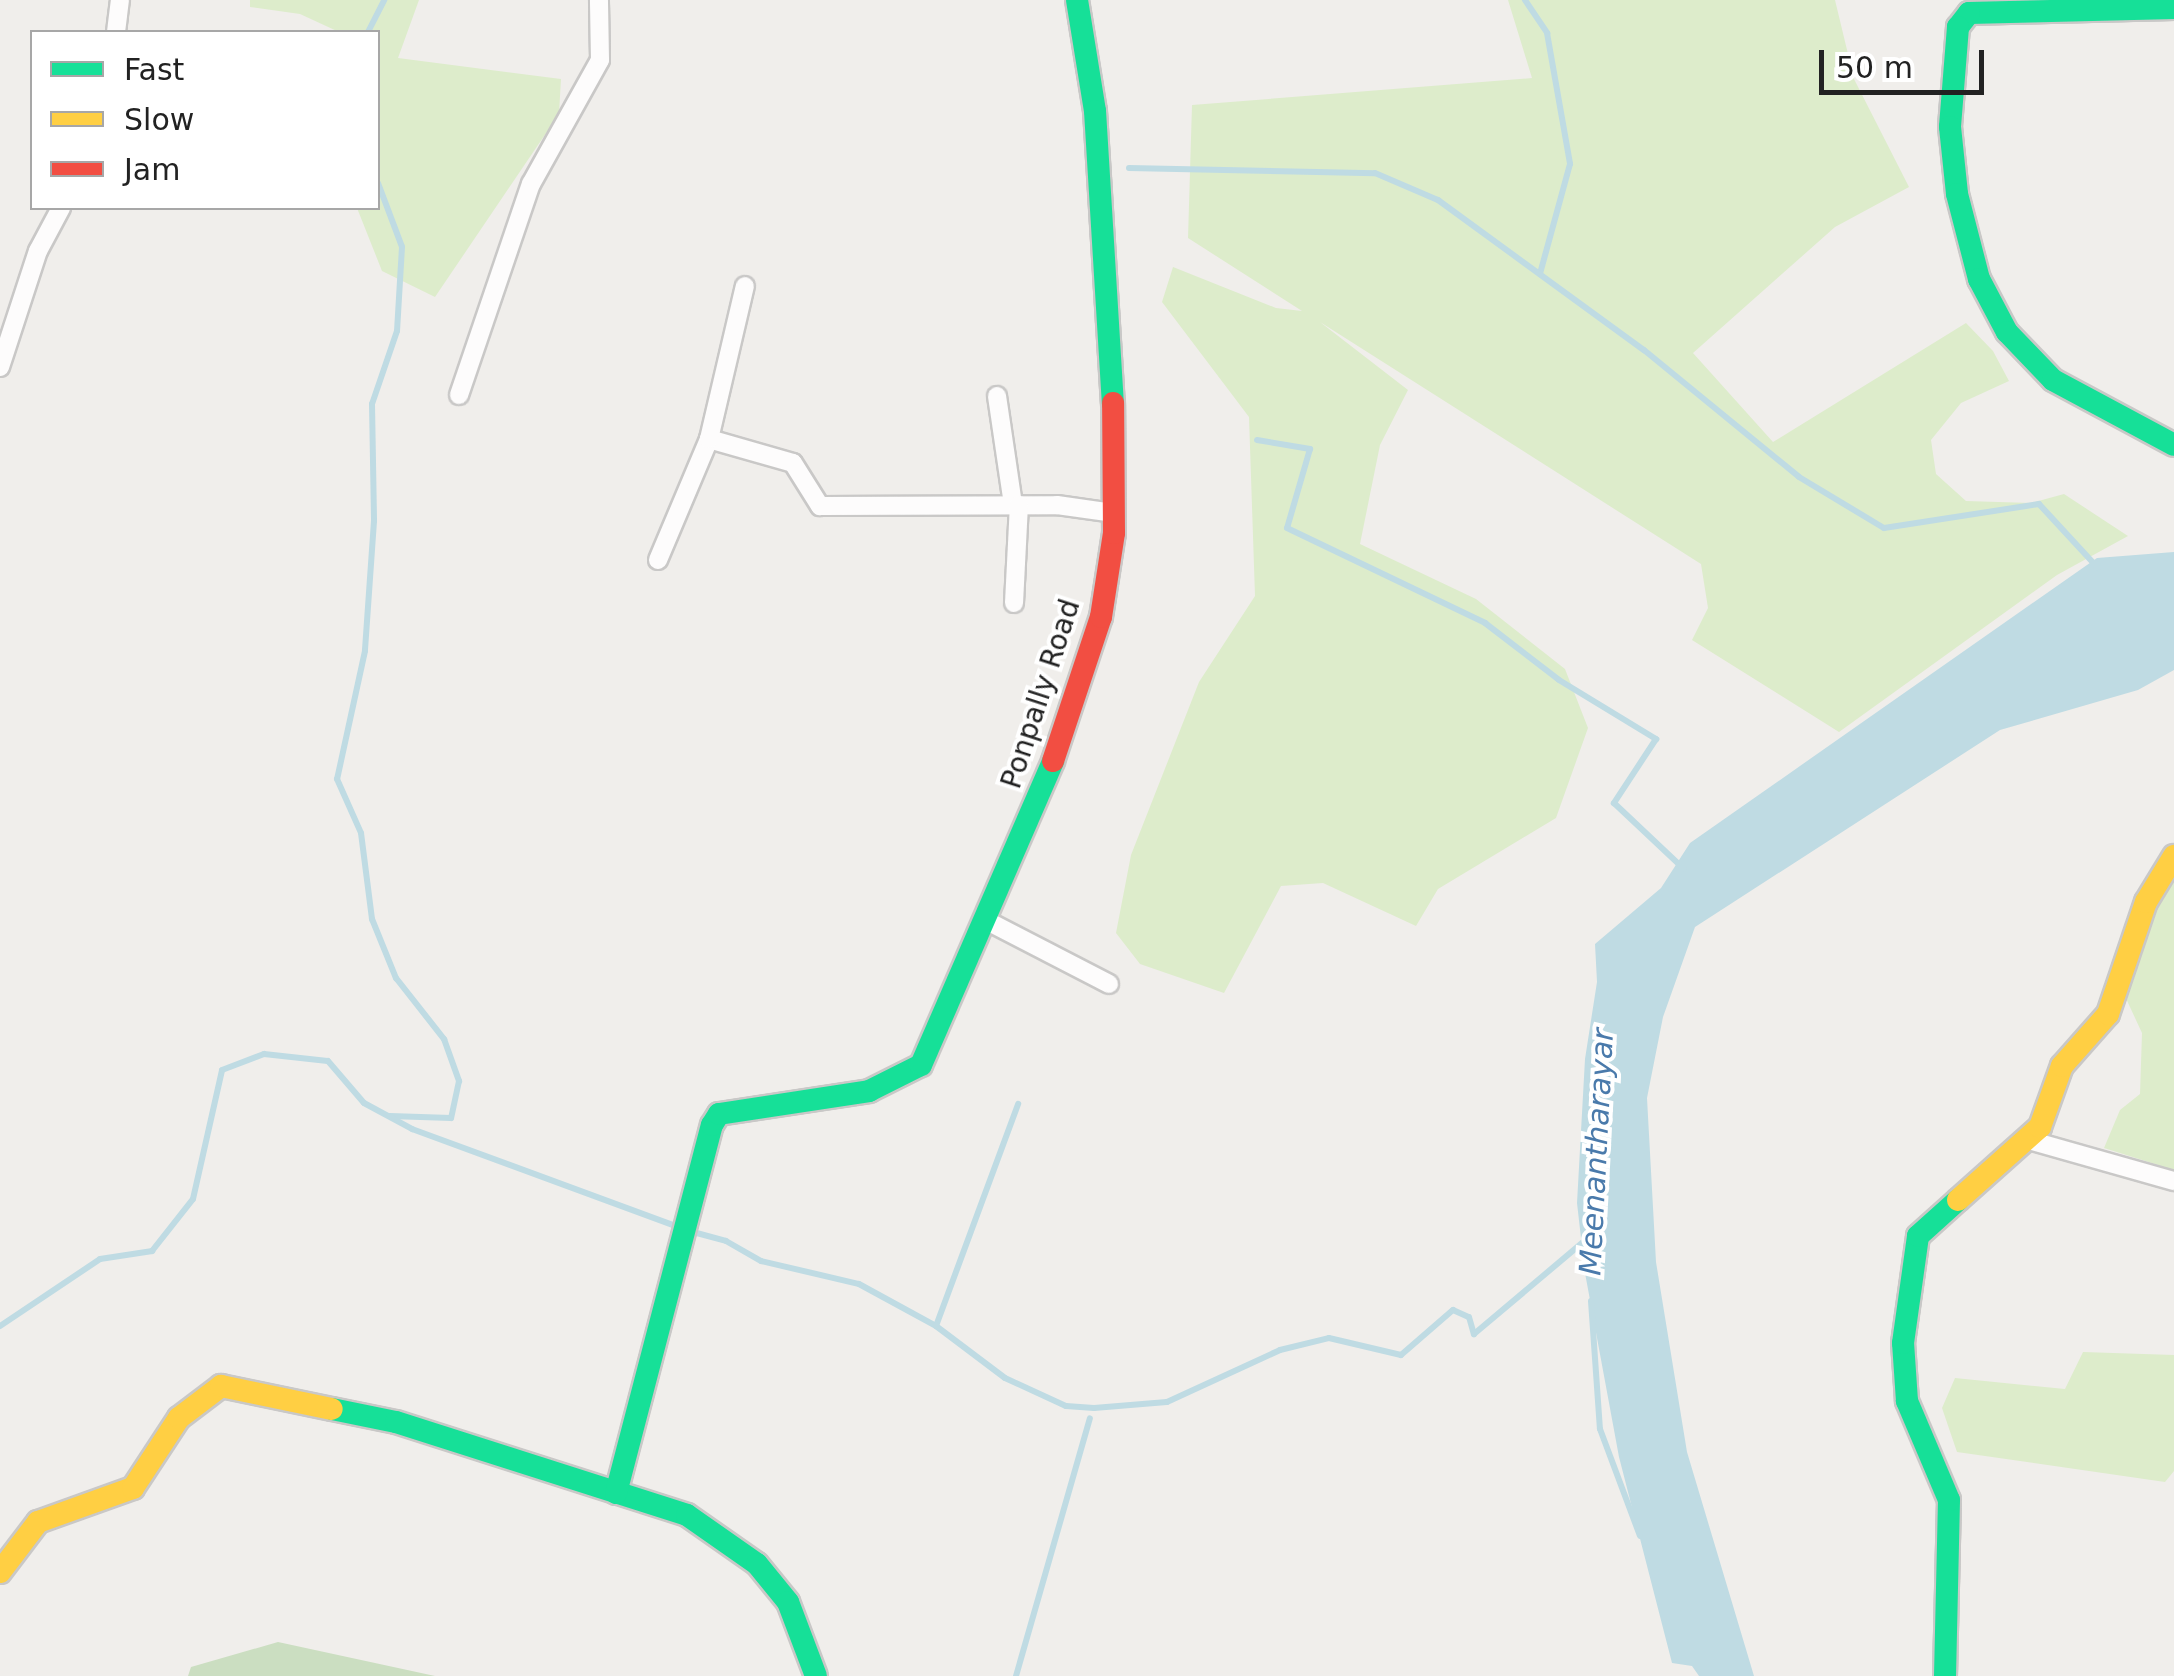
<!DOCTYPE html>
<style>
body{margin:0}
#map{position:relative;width:2174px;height:1676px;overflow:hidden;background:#f0eeeb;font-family:"DejaVu Sans",sans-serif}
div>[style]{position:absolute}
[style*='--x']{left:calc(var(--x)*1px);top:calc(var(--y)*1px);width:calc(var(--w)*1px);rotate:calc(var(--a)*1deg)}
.grass>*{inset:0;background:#ddeccb}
.forest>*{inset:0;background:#cbdec1}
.water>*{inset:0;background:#bfdbe3}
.stream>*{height:6px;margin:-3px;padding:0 3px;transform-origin:3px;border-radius:3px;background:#bfdbe3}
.roads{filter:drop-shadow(2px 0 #c9c8c7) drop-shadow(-2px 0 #c9c8c7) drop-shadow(0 2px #c9c8c7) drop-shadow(0 -2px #c9c8c7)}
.street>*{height:18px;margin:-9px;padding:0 9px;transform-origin:9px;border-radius:9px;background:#fdfcfc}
.fast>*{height:22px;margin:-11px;padding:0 11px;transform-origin:11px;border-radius:11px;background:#16e098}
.slow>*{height:22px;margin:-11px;padding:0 11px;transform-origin:11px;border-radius:11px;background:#ffcf43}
.jam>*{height:22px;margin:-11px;padding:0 11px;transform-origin:11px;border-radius:11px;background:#f24e42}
span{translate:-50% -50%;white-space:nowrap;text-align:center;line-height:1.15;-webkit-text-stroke:8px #fff;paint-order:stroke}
.street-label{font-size:28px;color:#222}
.water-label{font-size:30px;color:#4a7aab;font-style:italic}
.legend{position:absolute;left:30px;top:30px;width:350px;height:180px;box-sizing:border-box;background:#fff;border:2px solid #a7a7a7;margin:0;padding:12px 18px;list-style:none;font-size:30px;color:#222}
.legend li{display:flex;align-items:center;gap:20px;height:50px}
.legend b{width:50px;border:2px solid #a7a7a7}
.scale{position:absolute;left:1819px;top:50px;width:165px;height:45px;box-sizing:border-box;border:5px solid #222;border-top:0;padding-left:12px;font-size:30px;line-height:35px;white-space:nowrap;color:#222;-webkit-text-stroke:8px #fff;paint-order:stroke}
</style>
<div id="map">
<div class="grass">
<div style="clip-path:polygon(250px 0,419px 0,398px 58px,561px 79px,559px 114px,435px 297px,382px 271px,357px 208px,378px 208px,378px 32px,339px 32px,300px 14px,250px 7px)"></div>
<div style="clip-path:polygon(1508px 0,1835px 0,1854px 79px,1909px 187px,1835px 227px,1693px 353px,1773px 442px,1966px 323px,1993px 351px,2009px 381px,1961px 403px,1931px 440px,1936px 474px,1966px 501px,2031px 503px,2064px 494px,2128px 536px,2057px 575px,1839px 732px,1692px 640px,1708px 608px,1701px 564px,1320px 322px,1408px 390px,1380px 445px,1360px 544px,1476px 599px,1565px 669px,1588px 728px,1556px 818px,1438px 889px,1416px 926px,1323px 883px,1281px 886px,1224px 993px,1140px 964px,1116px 933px,1131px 855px,1199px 682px,1255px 596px,1249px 417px,1162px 302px,1173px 267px,1276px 308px,1302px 311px,1188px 238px,1192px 105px,1532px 78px)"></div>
<div style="clip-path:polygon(2174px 875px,2174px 1170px,2104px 1148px,2120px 1110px,2140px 1094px,2142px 1033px,2123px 992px,2146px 921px)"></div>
<div style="clip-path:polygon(2083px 1352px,2174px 1355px,2174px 1471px,2165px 1482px,1957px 1452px,1942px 1408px,1955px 1378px,2065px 1389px)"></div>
</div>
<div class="forest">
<div style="clip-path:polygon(278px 1642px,435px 1676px,188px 1676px,191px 1667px)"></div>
</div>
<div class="water">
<div style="clip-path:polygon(2174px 552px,2174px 670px,2138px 690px,2000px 730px,1695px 927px,1663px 1017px,1647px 1098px,1656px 1262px,1687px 1452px,1754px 1676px,1699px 1676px,1692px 1666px,1672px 1663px,1619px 1457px,1585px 1273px,1577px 1203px,1585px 1059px,1597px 982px,1595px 944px,1661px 888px,1690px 843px,2097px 558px)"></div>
</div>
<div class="stream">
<div style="--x:1525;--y:0;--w:40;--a:56"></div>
<div style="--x:1547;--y:33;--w:133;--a:80"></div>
<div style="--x:1570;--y:164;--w:114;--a:105.3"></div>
<div style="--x:368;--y:32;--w:36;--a:-63"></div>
<div style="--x:1129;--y:168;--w:246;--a:1.2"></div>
<div style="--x:1375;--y:173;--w:69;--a:23.2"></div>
<div style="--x:1438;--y:200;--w:255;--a:36.1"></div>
<div style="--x:1644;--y:350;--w:200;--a:39.3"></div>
<div style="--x:1799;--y:477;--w:99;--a:31"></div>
<div style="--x:1884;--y:528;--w:157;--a:-8.8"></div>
<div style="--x:2039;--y:504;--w:87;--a:47.3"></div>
<div style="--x:378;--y:183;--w:68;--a:69.4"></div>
<div style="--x:402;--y:247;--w:84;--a:93.4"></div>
<div style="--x:397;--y:331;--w:77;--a:108.9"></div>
<div style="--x:372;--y:404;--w:117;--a:89"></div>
<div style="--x:374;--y:521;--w:130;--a:94"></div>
<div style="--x:365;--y:651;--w:131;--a:102.3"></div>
<div style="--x:337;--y:779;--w:59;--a:66"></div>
<div style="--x:361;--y:833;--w:87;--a:82.7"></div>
<div style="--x:372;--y:919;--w:64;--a:67.9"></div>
<div style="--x:396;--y:978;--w:78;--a:51.8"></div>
<div style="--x:444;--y:1039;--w:45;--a:70.3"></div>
<div style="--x:459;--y:1081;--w:38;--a:102"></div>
<div style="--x:451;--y:1118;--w:61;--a:-178.1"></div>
<div style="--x:1257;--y:440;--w:54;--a:9.6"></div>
<div style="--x:1310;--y:449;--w:82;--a:106.2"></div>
<div style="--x:1287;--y:528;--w:220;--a:25.6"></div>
<div style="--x:1485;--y:623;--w:93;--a:37.6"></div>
<div style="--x:1559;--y:680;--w:114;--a:31.3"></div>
<div style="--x:1656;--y:739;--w:77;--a:123.3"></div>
<div style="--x:1614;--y:803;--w:96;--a:43.3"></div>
<div style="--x:693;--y:1232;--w:34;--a:15"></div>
<div style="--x:726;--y:1241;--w:40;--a:29.7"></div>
<div style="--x:761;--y:1261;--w:101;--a:13.2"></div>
<div style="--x:859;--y:1284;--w:88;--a:28.6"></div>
<div style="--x:936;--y:1326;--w:86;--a:37"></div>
<div style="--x:1005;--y:1378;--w:67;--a:24.7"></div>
<div style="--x:1066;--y:1406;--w:28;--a:4"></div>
<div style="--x:1094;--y:1408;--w:73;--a:-4.7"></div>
<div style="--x:1167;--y:1402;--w:124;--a:-24.7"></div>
<div style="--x:1280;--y:1350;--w:50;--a:-13.8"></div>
<div style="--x:1329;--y:1338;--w:74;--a:13.3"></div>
<div style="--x:1401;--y:1355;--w:69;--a:-40.9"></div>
<div style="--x:1453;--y:1310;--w:17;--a:24"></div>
<div style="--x:1469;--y:1317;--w:18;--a:74"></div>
<div style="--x:1474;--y:1334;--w:148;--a:-40.1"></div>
<div style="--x:1591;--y:1301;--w:128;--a:86"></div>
<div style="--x:1600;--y:1429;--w:114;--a:69.5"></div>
<div style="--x:0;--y:1326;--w:120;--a:-33.8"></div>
<div style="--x:100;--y:1259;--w:53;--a:-8.7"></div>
<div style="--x:152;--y:1251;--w:66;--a:-51.7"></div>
<div style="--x:193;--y:1199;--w:132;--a:-77.3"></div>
<div style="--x:222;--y:1070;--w:45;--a:-20.9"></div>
<div style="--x:264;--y:1054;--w:64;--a:6.2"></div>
<div style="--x:328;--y:1061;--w:55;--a:49.4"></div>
<div style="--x:364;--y:1103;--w:55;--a:28.4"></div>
<div style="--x:412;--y:1129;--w:287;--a:20.2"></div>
<div style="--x:936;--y:1326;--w:237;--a:-69.7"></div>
<div style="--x:1016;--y:1676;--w:268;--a:-74"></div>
</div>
<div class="roads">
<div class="street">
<div style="--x:116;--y:32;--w:32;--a:-83"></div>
<div style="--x:0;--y:367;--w:122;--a:-71.9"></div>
<div style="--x:38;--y:251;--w:49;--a:-61.9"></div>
<div style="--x:459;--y:395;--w:223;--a:-71.2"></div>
<div style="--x:531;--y:184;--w:142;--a:-60.9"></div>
<div style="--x:600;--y:60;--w:60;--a:-91"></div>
<div style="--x:997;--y:396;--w:110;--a:81.6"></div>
<div style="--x:709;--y:439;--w:87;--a:15.9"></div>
<div style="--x:793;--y:463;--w:51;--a:57.9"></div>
<div style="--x:820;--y:506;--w:237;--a:-0.2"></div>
<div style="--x:1057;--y:505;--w:58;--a:8"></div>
<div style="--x:658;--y:560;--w:131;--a:-67.1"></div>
<div style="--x:709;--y:439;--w:157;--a:-76.8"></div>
<div style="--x:1014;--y:603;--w:98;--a:-87.1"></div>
<div style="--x:989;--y:922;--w:135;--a:27.3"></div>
<div style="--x:2029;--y:1140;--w:151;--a:15.8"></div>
</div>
<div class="fast">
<div style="--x:1077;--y:0;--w:112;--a:80.8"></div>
<div style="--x:1095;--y:111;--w:293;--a:86.5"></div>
<div style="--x:2174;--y:8;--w:205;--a:178.6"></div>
<div style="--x:1969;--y:13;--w:18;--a:128"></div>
<div style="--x:1958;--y:27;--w:100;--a:94.6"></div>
<div style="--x:1950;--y:127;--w:67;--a:84"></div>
<div style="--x:1957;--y:194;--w:88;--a:75.5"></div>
<div style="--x:1979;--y:279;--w:60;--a:62.2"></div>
<div style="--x:2007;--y:332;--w:66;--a:46.2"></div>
<div style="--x:2053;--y:380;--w:137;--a:28.2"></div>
<div style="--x:332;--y:1409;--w:65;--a:11.5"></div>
<div style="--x:396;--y:1422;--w:305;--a:17.7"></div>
<div style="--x:687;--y:1515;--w:85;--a:35"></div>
<div style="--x:757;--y:1564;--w:49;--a:50.8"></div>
<div style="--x:788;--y:1602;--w:79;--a:69.3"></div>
<div style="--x:616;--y:1493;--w:380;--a:-75.4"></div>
<div style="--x:712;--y:1125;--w:13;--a:-58"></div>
<div style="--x:719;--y:1114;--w:152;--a:-8.7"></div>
<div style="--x:869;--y:1091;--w:58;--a:-26.6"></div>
<div style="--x:921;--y:1065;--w:331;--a:-66.5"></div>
<div style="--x:1945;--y:1676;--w:176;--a:-88.7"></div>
<div style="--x:1949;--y:1500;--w:108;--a:-113"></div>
<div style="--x:1907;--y:1401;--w:58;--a:-93.9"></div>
<div style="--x:1903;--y:1343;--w:108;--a:-82"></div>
<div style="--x:1918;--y:1236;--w:54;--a:-42"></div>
</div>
<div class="slow">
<div style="--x:1958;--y:1200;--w:110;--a:-41.7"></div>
<div style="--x:2040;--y:1127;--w:65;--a:-70.2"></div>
<div style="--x:2062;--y:1066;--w:69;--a:-48.5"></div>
<div style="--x:2108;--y:1014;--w:118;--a:-71.3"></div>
<div style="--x:2146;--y:902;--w:54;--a:-58.7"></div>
<div style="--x:0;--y:1572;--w:63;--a:-52.8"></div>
<div style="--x:38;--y:1522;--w:101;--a:-19.7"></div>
<div style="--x:133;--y:1488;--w:84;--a:-56.7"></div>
<div style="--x:179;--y:1418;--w:53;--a:-37.3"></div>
<div style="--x:221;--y:1386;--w:113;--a:11.7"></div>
</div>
<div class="jam">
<div style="--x:1053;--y:761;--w:152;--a:-71.6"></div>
<div style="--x:1101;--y:617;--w:85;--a:-81.2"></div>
<div style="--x:1114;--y:533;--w:130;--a:-90.4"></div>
</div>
</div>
<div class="street-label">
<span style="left:1041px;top:694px;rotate:-72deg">Ponpally Road</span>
</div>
<div class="water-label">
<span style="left:1597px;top:1152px;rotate:-87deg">Meenantharayar</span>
</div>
<ul class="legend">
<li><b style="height:12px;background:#16e098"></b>Fast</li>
<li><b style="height:12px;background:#ffcf43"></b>Slow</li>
<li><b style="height:12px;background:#f24e42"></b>Jam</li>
</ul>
<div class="scale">50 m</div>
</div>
